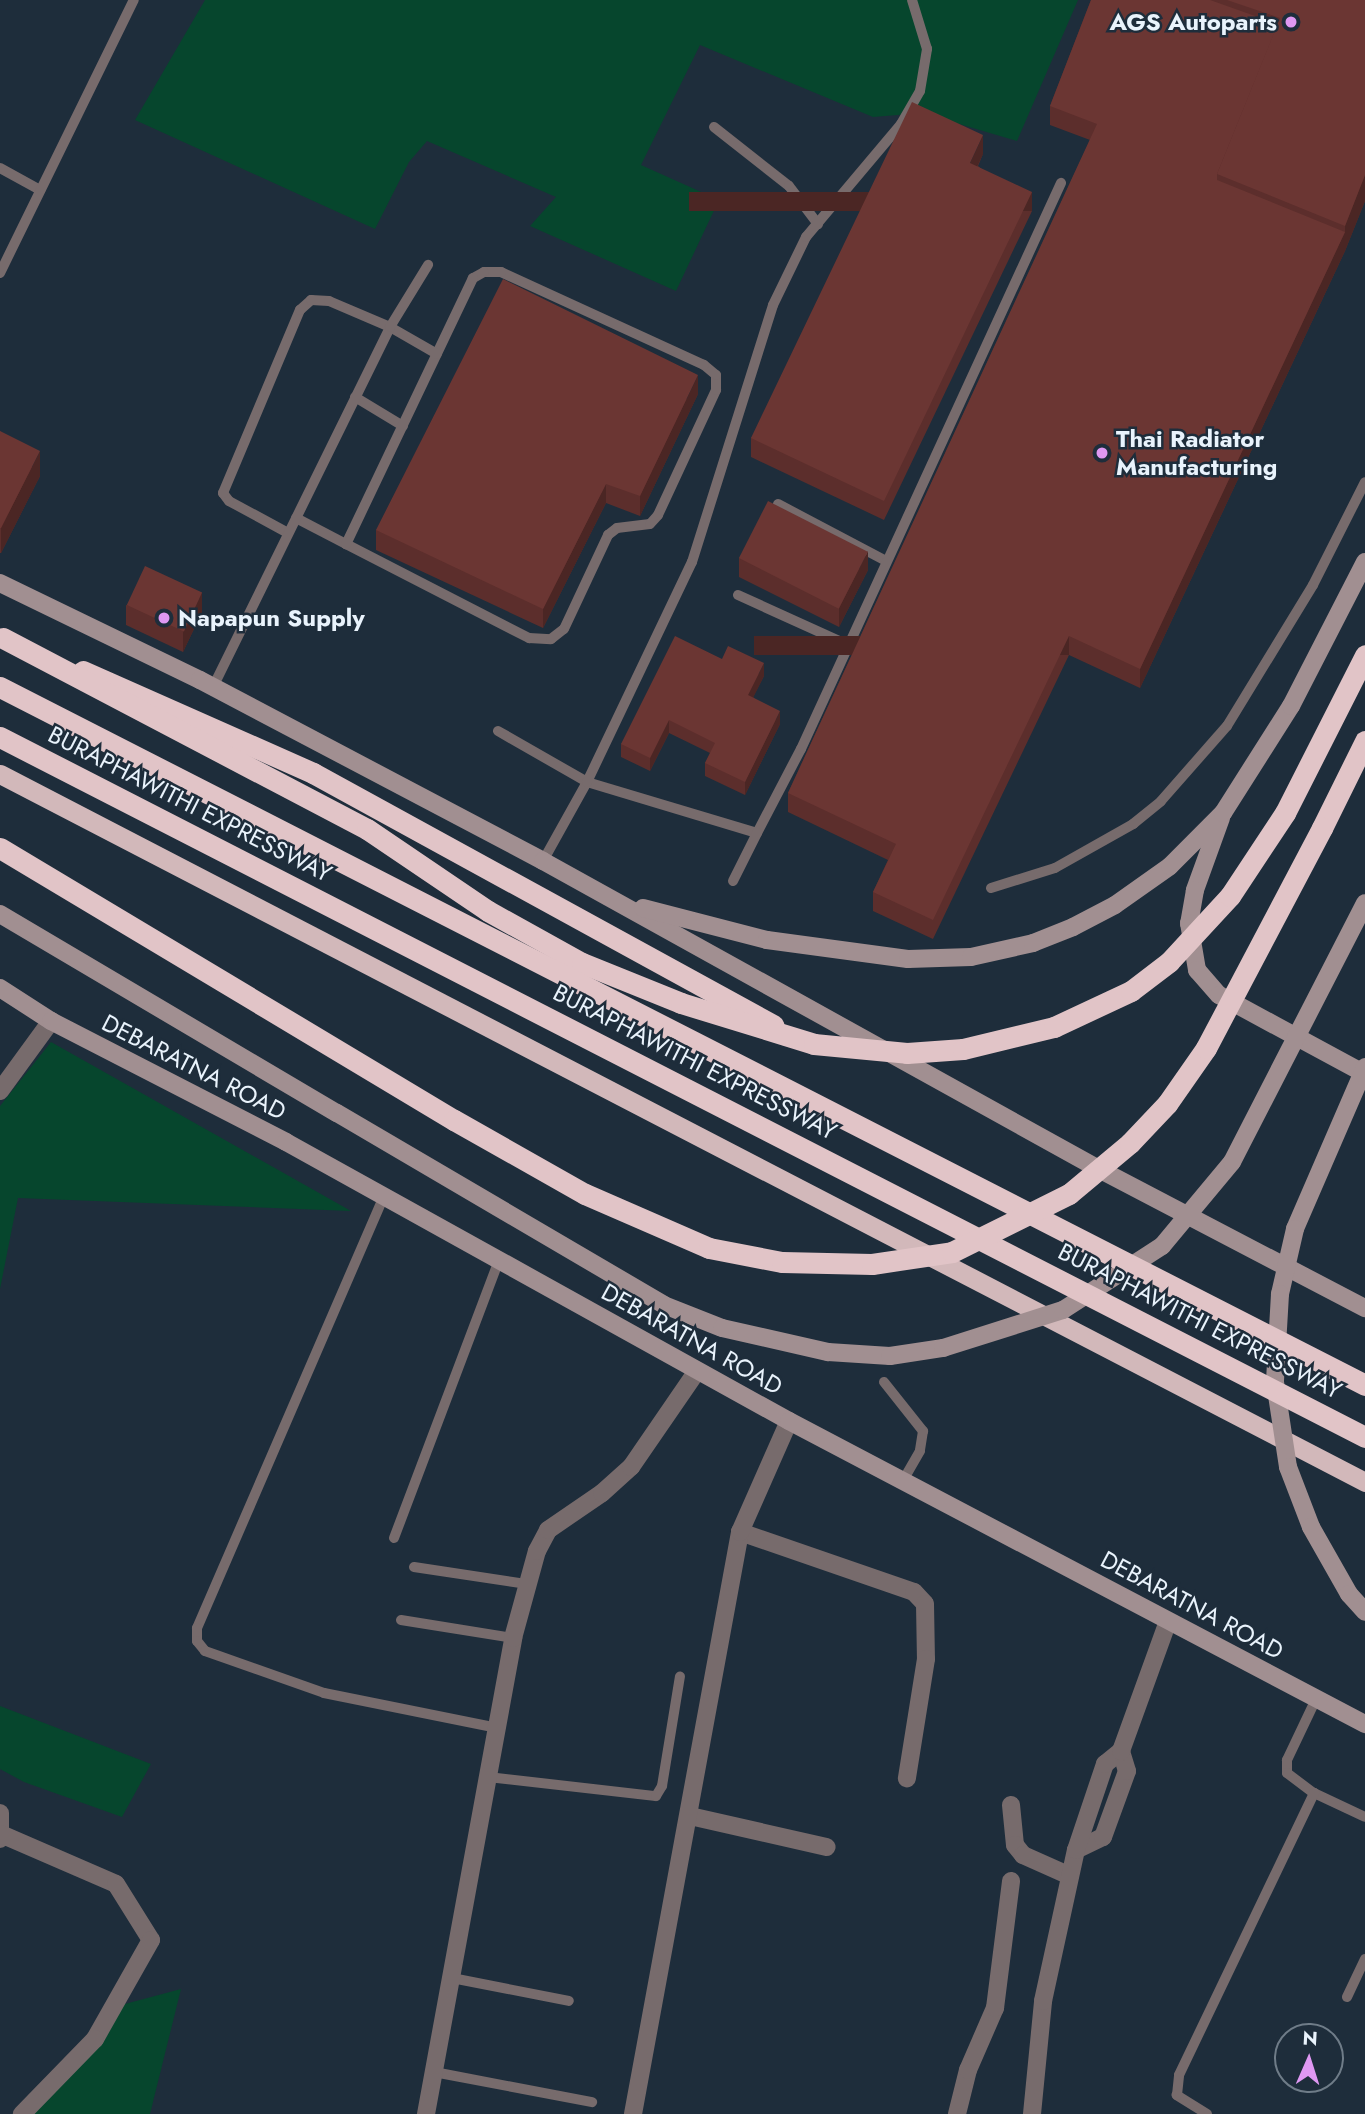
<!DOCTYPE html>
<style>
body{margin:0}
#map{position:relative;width:1365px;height:2114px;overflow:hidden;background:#1e2d3b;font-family:Jost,sans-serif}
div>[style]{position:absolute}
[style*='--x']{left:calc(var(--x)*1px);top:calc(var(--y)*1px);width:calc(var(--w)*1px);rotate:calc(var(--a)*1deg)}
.green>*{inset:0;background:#06462d}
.service>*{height:10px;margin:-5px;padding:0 5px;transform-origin:5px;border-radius:5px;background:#776b6c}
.minor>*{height:18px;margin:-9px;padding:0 9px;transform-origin:9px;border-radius:9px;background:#776b6c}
.secondary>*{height:18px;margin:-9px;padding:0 9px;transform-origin:9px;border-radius:9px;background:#a18f91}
.trunk>*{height:19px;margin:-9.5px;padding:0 9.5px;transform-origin:9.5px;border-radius:9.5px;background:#d2b8ba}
.motorway>*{height:21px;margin:-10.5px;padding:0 10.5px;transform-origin:10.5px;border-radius:10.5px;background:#e1c4c7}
.secondary-bridge>*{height:18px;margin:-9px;padding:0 9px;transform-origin:9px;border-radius:9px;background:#a18f91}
.motorway-bridge>*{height:21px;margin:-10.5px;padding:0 10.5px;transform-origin:10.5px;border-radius:10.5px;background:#e1c4c7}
.wall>*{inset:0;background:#5c2e2c}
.shaded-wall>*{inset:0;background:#4b2624;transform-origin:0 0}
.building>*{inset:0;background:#6b3633;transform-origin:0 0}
.dots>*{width:19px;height:19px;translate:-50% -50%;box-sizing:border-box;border:4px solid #1e2d3b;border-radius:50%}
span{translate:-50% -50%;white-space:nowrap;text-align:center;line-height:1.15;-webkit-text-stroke:5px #1e2d3b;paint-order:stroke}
.poi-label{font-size:24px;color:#e9f3fc;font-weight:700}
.right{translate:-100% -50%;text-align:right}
.left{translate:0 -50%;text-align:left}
.street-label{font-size:24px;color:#e9f3fc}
.north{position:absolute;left:1274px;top:2023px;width:70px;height:70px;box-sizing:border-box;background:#1e2d3b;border:2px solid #6f7c88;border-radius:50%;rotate:3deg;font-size:19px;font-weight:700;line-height:28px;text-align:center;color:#e9f3fc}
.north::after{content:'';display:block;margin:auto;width:24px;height:32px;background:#df98f2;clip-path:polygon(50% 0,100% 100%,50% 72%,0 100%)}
</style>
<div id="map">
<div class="green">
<div style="clip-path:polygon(205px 0,1078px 0,1017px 141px,922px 113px,873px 117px,700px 45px,641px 165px,719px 200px,676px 291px,530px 226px,556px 197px,427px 141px,409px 162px,375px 229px,135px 120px)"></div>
<div style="clip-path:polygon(51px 1042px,351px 1211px,18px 1198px,0 1289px,0 1106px)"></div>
<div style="clip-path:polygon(0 1706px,151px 1764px,122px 1817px,24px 1782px,0 1769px)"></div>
<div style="clip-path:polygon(181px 1989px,150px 2114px,27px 2114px,110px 2008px)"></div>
</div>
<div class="service">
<div style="--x:714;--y:127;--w:95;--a:38.2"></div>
<div style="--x:789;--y:186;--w:48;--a:52.7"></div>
<div style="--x:0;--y:168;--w:46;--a:28.8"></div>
<div style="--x:0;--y:273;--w:304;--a:-63.9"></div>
<div style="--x:355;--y:397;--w:56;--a:31.1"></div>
<div style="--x:778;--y:504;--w:122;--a:27.8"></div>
<div style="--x:296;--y:518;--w:56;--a:27.5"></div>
<div style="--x:346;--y:544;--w:206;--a:27.2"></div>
<div style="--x:529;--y:638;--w:22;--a:3"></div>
<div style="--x:551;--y:639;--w:16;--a:-38"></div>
<div style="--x:564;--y:629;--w:104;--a:-64.9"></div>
<div style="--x:608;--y:535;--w:11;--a:-38"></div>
<div style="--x:617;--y:528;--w:33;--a:-7"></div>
<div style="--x:650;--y:524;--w:12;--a:-48"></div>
<div style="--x:658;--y:515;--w:138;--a:-65.1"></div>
<div style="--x:716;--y:390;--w:15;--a:-90"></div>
<div style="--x:716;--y:375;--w:16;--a:-140"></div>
<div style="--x:704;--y:365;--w:223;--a:-155.4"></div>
<div style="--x:501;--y:272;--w:17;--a:180"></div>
<div style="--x:484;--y:272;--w:13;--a:151"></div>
<div style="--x:473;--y:278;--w:295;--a:115.5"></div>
<div style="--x:288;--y:533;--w:67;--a:-151.5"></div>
<div style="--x:229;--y:501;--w:10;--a:-127"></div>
<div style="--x:223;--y:493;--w:199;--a:-67.2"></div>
<div style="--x:300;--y:310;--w:15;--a:-42"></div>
<div style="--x:311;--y:300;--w:18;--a:3"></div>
<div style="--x:329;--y:301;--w:66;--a:23.1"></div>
<div style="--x:390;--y:327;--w:54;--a:29.9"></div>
<div style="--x:738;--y:595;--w:121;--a:24.4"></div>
<div style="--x:213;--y:687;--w:401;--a:-63.8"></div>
<div style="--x:390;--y:327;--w:73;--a:-58.5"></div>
<div style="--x:498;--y:731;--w:103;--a:29.8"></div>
<div style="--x:587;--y:782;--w:177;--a:16.7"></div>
<div style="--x:757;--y:833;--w:95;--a:-62.4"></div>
<div style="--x:801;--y:749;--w:623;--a:-65.33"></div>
<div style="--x:543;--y:861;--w:90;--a:-60.9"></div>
<div style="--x:587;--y:782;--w:244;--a:-64.5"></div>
<div style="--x:692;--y:562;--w:269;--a:-72.5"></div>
<div style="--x:773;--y:305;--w:76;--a:-64.1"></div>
<div style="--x:806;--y:237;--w:148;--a:-49.9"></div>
<div style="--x:901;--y:124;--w:38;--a:-60"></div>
<div style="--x:920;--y:91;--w:43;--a:-80.5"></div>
<div style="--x:927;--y:49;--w:51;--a:-107"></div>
<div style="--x:733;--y:881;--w:54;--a:-63.4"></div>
<div style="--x:991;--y:888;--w:67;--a:-17.4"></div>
<div style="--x:1055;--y:868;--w:90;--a:-29.4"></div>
<div style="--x:1133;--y:824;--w:36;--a:-39"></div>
<div style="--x:1161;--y:801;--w:100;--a:-48.7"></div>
<div style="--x:1227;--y:726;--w:165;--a:-58.6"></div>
<div style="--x:1313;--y:585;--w:115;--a:-63.2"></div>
<div style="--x:384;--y:1196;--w:471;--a:113.4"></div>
<div style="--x:197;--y:1628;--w:13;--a:90"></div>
<div style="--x:197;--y:1641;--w:13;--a:51"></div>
<div style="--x:205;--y:1651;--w:126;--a:19.4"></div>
<div style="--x:324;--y:1693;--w:177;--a:11.4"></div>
<div style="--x:884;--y:1382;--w:63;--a:51.5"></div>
<div style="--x:923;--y:1431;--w:20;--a:99"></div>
<div style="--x:920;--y:1451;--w:34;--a:120"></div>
<div style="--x:394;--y:1538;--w:297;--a:-69.3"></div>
<div style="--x:414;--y:1567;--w:113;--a:8.6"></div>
<div style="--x:401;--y:1620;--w:113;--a:9.1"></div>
<div style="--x:1316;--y:1699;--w:68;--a:115.4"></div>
<div style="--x:1287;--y:1760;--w:13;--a:90"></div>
<div style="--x:1287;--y:1773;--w:34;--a:37"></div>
<div style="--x:1314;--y:1793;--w:56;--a:25.2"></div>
<div style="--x:488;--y:1777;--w:169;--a:6.5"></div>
<div style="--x:656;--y:1796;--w:12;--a:-59"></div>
<div style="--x:662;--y:1786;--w:111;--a:-80.7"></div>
<div style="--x:452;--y:1978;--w:119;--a:11.1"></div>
<div style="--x:1347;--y:1997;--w:42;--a:-64.7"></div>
<div style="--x:434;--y:2072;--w:161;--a:10.8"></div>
<div style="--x:1207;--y:2114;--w:36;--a:-148"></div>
<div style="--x:1177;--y:2095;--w:20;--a:-84"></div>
<div style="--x:1179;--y:2075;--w:313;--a:-64.4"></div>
</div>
<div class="minor">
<div style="--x:0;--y:1091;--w:87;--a:-53.9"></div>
<div style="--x:740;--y:1532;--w:184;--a:19"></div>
<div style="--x:914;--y:1592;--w:16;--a:47"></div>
<div style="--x:925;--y:1604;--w:55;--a:89"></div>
<div style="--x:926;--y:1659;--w:121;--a:99.1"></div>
<div style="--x:1011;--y:1805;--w:40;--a:84.3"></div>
<div style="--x:1015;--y:1845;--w:13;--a:51"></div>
<div style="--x:1023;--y:1855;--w:51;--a:24.1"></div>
<div style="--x:0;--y:1813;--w:26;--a:90"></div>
<div style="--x:690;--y:1816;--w:140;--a:12.8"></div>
<div style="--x:1;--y:1834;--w:125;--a:23.5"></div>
<div style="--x:116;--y:1884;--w:66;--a:58"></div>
<div style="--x:151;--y:1940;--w:114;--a:119.5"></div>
<div style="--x:95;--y:2039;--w:105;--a:134.2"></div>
<div style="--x:1076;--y:1850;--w:30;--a:-26"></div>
<div style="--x:1103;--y:1837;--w:70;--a:-70"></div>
<div style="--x:1127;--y:1771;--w:21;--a:-107"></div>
<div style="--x:426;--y:2114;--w:484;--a:-79.6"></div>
<div style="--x:513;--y:1638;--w:90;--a:-74.6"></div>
<div style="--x:537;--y:1551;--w:24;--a:-62"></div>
<div style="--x:548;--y:1530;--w:65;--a:-34.4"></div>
<div style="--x:602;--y:1493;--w:39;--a:-42"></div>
<div style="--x:631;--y:1467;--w:116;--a:-55.5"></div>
<div style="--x:633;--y:2114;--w:592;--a:-79.58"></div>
<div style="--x:740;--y:1532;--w:121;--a:-66.2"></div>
<div style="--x:957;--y:2114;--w:45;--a:-76"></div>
<div style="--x:968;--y:2070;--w:68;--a:-66.5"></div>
<div style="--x:995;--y:2008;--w:128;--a:-82.8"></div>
<div style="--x:1032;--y:2114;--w:114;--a:-84.4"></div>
<div style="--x:1043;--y:2001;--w:155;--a:-77.7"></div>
<div style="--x:1076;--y:1850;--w:91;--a:-71.4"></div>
<div style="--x:1105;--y:1764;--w:21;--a:-39"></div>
<div style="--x:1121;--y:1751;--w:138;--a:-70.1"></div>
</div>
<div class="secondary">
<div style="--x:0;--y:583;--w:222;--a:25.9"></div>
<div style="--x:200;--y:680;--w:388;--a:27.8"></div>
<div style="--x:543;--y:861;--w:631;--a:29"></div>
<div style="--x:1095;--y:1167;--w:305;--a:27.6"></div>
<div style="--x:1221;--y:818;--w:77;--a:109.9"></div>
<div style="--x:1195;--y:890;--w:34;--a:100"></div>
<div style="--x:1189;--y:923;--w:48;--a:80.3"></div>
<div style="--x:1197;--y:970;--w:33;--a:49"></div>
<div style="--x:1219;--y:995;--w:166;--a:28.4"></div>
<div style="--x:643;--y:908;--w:128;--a:14.5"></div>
<div style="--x:767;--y:940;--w:142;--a:7.7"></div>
<div style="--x:908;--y:959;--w:63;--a:-1.8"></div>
<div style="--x:971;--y:957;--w:64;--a:-12.7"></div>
<div style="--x:1033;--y:943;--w:43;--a:-21.8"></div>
<div style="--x:1073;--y:927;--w:47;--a:-27.6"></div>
<div style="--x:1115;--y:905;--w:67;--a:-35.3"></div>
<div style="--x:1170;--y:866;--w:75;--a:-45"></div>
<div style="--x:1223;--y:813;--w:127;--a:-57.6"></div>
<div style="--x:1291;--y:706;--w:162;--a:-62.8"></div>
<div style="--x:0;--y:914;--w:391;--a:30.6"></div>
<div style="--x:0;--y:988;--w:61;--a:32.9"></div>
<div style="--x:51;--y:1021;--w:264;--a:27.2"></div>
<div style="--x:286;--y:1142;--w:575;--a:29.02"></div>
<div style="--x:789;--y:1421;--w:651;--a:27.75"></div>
</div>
<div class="trunk">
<div style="--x:0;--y:774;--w:1538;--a:27.41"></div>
</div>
<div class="motorway">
<div style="--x:83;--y:671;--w:252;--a:23.9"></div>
<div style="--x:313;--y:773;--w:525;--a:28.72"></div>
<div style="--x:1322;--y:828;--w:97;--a:-63.7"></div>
<div style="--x:0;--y:848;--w:529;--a:30.93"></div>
</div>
<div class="secondary-bridge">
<div style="--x:1365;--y:1067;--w:176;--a:113.4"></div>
<div style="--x:1295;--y:1229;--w:67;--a:103"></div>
<div style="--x:1280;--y:1294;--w:88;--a:93.3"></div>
<div style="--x:1275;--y:1382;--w:86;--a:81.3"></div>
<div style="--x:1288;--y:1467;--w:64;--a:69"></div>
<div style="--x:1311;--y:1527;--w:77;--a:60.4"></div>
<div style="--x:1349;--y:1594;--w:24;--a:48"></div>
<div style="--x:337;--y:1113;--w:379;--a:30.4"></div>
<div style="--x:664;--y:1305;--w:62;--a:21.6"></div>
<div style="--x:722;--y:1328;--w:109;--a:12.8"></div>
<div style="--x:828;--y:1352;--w:62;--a:3.7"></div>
<div style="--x:890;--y:1356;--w:54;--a:-8.6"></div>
<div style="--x:943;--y:1348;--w:126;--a:-17.6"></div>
<div style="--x:1063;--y:1310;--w:118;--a:-32.9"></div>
<div style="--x:1162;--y:1246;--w:109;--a:-50.2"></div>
<div style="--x:1232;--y:1162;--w:291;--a:-62.8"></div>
</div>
<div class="motorway-bridge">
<div style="--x:3;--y:638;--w:411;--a:27.7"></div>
<div style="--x:367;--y:829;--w:146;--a:34.1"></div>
<div style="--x:488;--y:911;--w:107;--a:29"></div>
<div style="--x:582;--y:963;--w:107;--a:22"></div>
<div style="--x:681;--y:1003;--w:139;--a:17.1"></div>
<div style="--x:814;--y:1044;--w:93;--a:5.5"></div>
<div style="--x:907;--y:1053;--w:56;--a:-4.1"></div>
<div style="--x:963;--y:1049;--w:94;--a:-13.6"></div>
<div style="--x:1054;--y:1027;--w:85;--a:-25.1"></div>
<div style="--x:1131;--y:991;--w:48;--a:-37.3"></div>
<div style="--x:1169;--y:962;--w:90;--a:-47.3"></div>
<div style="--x:1230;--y:896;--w:100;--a:-56.5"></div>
<div style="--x:1285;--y:813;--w:177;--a:-63.1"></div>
<div style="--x:0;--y:687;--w:1533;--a:27.08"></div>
<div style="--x:0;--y:737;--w:1534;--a:27.15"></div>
<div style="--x:454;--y:1120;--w:150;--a:29.5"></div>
<div style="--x:585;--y:1194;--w:135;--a:23.5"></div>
<div style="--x:709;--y:1248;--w:74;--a:10.9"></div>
<div style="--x:782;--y:1262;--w:90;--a:1.3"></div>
<div style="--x:872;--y:1264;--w:81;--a:-8.5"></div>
<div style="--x:952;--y:1252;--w:131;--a:-26.4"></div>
<div style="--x:1069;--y:1194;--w:80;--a:-39.9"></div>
<div style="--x:1130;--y:1143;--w:54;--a:-46.5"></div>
<div style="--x:1167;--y:1104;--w:68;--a:-55.1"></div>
<div style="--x:1206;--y:1048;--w:249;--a:-62.2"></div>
</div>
<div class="wall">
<div style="clip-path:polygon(1091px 0,1365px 0,1365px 201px,1345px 251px,1140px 688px,1069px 655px,933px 939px,873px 911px,873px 892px,888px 860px,788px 812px,788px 793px,1090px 140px,1050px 125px,1050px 106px)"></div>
<div style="clip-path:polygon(983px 154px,978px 166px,1032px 211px,884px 520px,751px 457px,751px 438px)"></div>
<div style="clip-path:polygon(698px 394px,640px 516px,606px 503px,543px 628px,376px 550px,376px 530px)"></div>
<div style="clip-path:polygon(0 431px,40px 476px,1px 553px,0 553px)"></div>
<div style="clip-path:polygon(739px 558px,868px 570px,839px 627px,739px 577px)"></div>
<div style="clip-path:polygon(126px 605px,202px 612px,183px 652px,126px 625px)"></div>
<div style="clip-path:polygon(722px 659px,764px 676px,753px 697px,780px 724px,745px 795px,705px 776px,705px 763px,710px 753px,669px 733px,650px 771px,621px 757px,621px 744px)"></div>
</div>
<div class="shaded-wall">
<div style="clip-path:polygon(983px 135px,983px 154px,970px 182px,970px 163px)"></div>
<div style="clip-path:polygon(1365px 175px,1365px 201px,1345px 251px,1140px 688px,1140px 669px,1345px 232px,1345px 226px)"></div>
<div style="left:1032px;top:192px;width:19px;height:343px;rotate:90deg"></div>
<div style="clip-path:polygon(698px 375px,698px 394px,640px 516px,640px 496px)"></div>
<div style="clip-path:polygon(40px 451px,40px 476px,1px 553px,1px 528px)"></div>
<div style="clip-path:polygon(606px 484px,606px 503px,543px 628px,543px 609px)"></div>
<div style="clip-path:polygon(868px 551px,868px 570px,839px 627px,839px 608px)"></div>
<div style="clip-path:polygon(202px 592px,202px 612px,183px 652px,183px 632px)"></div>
<div style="left:1069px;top:636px;width:19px;height:315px;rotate:90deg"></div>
<div style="clip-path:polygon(764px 663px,764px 676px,748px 708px,748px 695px)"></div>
<div style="clip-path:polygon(780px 711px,780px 724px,745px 795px,745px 782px)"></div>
<div style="clip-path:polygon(669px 720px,669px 733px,650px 771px,650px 758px)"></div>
</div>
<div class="building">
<div style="clip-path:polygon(1091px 0,1210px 0,1278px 24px,1217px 174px,1217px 180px,1345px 232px,1140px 669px,1069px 636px,933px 920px,873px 892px,896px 844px,788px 793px,1097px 124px,1050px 106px)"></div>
<div style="clip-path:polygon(1227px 0,1365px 0,1365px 175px,1345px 226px,1217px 174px,1280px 18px)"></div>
<div style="clip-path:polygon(912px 102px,983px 135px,970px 163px,1032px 192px,884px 501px,751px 438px)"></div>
<div style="clip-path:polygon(503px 279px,698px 375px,640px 496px,606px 484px,543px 609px,376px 530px)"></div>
<div style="clip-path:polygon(0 431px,40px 451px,1px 528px,0 528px)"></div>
<div style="left:768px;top:501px;width:112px;height:64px;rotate:27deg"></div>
<div style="left:145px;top:566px;width:63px;height:43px;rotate:25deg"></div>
<div style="clip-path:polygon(675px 636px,722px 659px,728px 646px,764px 663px,748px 695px,780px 711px,745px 782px,705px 763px,715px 743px,669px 720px,650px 758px,621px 744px)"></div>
</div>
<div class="dots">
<div style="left:1291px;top:22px;background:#df98f2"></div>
<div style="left:1102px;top:453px;background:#df98f2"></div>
<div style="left:164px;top:618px;background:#df98f2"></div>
</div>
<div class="poi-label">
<span class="right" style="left:1277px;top:22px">AGS Autoparts</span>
<span class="left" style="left:1116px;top:453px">Thai Radiator<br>Manufacturing</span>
<span class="left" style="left:178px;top:618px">Napapun Supply</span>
</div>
<div class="street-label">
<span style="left:190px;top:804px;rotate:27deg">BURAPHAWITHI EXPRESSWAY</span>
<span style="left:695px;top:1062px;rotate:27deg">BURAPHAWITHI EXPRESSWAY</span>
<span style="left:194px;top:1067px;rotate:27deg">DEBARATNA ROAD</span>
<span style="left:1200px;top:1321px;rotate:27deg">BURAPHAWITHI EXPRESSWAY</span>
<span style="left:692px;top:1339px;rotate:29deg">DEBARATNA ROAD</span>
<span style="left:1192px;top:1605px;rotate:28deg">DEBARATNA ROAD</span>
</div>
<div class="north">N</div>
</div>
